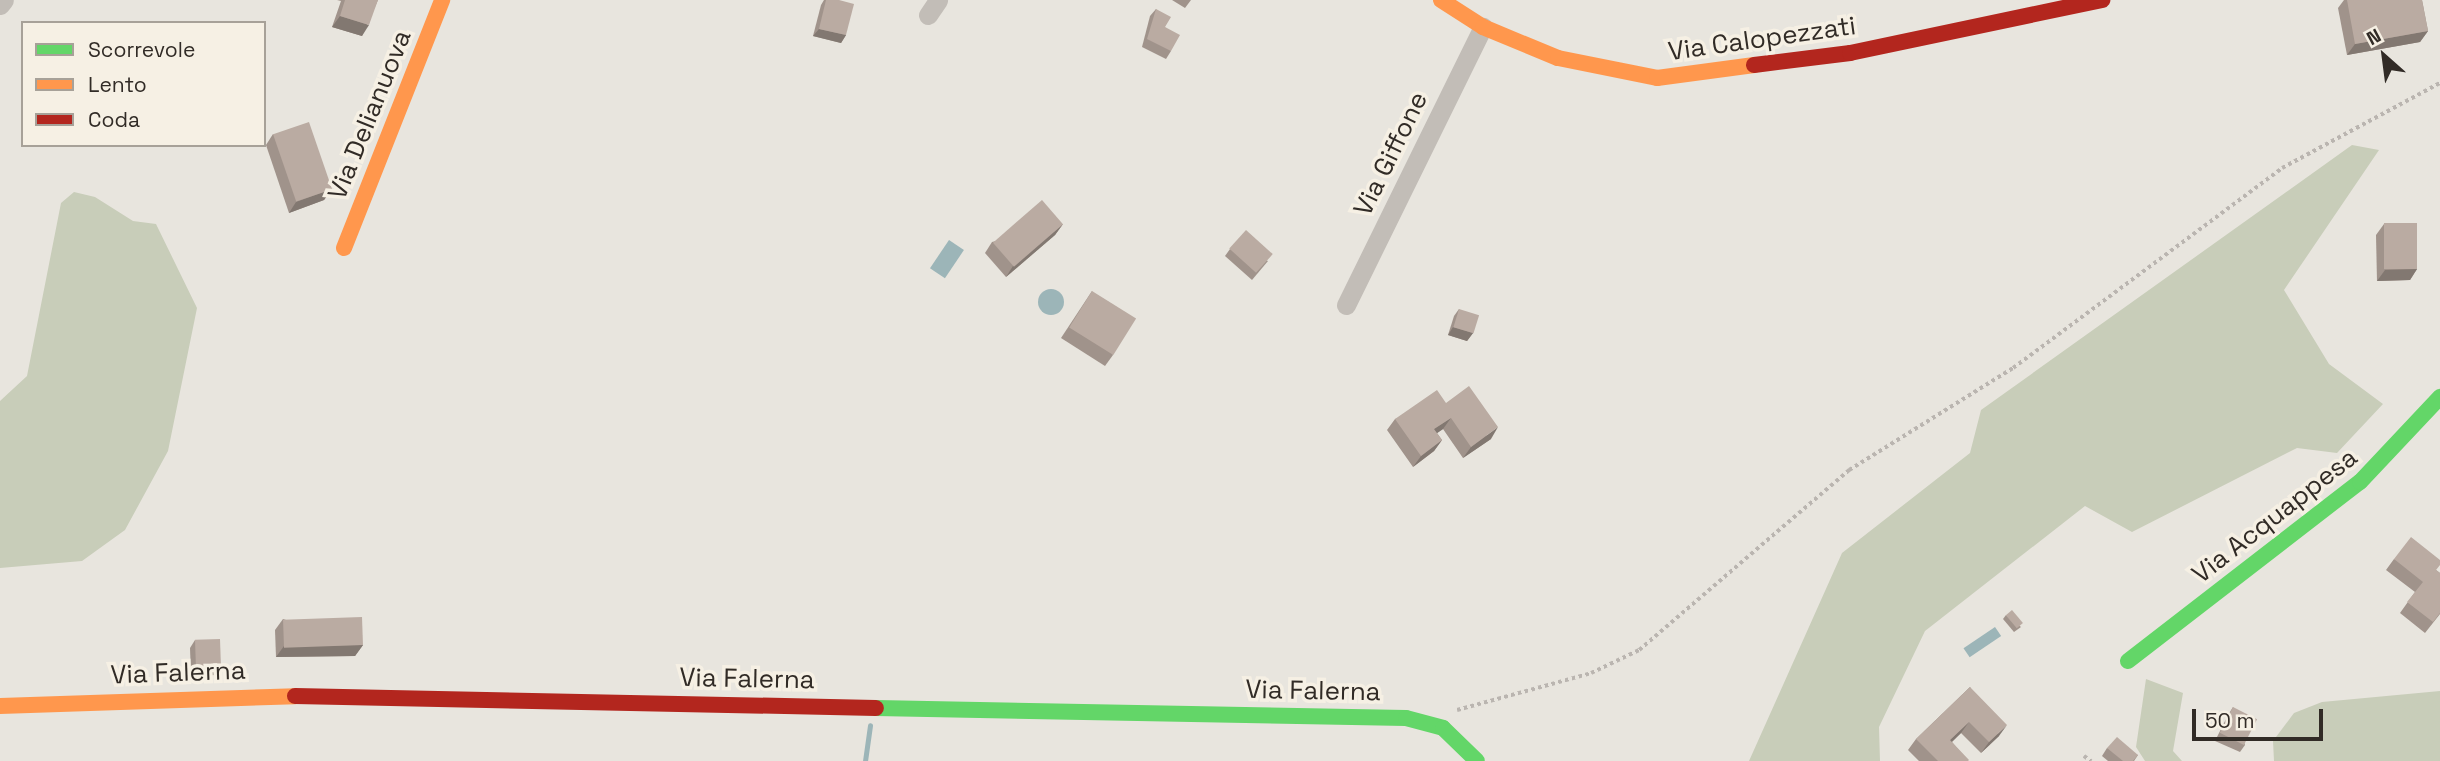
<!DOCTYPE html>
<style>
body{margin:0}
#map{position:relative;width:2440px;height:761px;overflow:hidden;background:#e8e5de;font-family:"Space Grotesk",sans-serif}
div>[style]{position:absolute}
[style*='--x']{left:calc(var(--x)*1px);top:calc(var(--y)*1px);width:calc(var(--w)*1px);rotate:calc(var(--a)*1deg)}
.green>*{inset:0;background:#c8cdb9}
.water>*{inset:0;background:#9cb5b8;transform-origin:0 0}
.round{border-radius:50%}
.stream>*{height:5px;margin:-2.5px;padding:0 2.5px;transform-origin:2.5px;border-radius:2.5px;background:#9cb5b8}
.path>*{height:3.5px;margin-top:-1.75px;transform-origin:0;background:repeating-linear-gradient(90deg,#bab5b0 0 3.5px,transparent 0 7px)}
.street>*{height:19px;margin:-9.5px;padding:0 9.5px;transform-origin:9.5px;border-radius:9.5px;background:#c2bdb7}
.fast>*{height:16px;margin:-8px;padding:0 8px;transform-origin:8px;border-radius:8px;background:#63d668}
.slow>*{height:16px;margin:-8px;padding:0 8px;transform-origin:8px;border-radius:8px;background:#ff974d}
.jam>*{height:16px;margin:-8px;padding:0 8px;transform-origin:8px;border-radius:8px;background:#b3261e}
.wall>*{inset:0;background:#a0938b}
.shaded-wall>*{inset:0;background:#827871}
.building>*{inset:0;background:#baaba2;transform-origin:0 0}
span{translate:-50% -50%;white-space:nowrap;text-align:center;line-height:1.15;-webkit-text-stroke:7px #f6f0e4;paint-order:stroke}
.street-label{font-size:26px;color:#312b26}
.legend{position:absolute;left:21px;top:21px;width:245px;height:126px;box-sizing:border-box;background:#f6f0e4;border:2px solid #a7a198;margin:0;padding:9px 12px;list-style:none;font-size:21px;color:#312b26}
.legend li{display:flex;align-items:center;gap:14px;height:35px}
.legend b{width:35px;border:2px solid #a7a198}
.north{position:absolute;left:2349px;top:21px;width:70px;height:70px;-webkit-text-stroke:5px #f6f0e4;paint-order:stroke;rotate:332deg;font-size:19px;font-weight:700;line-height:28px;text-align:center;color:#312b26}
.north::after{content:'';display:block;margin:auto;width:24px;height:32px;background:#312b26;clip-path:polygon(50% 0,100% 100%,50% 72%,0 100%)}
.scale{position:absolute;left:2192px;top:709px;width:131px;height:32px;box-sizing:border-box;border:4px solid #312b26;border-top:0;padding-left:9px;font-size:21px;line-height:24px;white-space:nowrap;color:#312b26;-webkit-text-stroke:5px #f6f0e4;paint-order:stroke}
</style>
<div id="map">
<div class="green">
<div style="clip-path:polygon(2352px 145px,2379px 150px,2284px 290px,2329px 364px,2383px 404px,2337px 453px,2297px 448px,2132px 532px,2085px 506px,1925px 631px,1879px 727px,1880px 761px,1749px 761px,1842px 553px,1970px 453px,1981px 410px)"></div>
<div style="clip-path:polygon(74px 192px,95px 197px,133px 221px,156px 224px,197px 308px,168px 451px,125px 530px,82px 561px,0 568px,0 401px,27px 376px,61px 203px)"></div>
<div style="clip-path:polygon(2146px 679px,2183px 693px,2173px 751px,2182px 761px,2145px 761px,2136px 747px)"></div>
<div style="clip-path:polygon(2440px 691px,2440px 761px,2274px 761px,2273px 741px,2294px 713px,2322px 702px)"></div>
</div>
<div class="water">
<div style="left:949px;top:240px;width:18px;height:34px;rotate:34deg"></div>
<div class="round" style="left:1038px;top:289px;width:26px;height:26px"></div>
<div style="left:1995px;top:627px;width:11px;height:38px;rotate:56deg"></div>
</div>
<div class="stream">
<div style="--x:865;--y:761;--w:36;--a:-82"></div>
</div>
<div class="path">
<div style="--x:1457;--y:710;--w:139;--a:-15.4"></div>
<div style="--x:1591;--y:673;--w:53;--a:-25.6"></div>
<div style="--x:1639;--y:650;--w:277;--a:-40.6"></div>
<div style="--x:1849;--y:470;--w:193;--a:-31.9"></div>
<div style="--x:2013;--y:368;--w:335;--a:-36.6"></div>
<div style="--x:2282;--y:168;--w:179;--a:-28.3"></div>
<div style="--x:2084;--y:756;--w:9;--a:36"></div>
</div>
<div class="street">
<div style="--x:0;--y:5;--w:6;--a:-51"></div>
<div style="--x:928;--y:15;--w:18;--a:-56"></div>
<div style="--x:1346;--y:305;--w:310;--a:-63.8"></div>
</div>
<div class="fast">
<div style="--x:2128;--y:661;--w:293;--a:-37.7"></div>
<div style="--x:2360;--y:482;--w:117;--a:-46.7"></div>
<div style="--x:876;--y:708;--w:530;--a:1.08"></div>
<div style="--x:1406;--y:718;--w:38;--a:15"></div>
<div style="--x:1443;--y:728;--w:47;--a:44.1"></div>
</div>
<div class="slow">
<div style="--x:1441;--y:0;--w:50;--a:32.7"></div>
<div style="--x:1483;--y:27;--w:81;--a:22.5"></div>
<div style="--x:1558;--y:58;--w:101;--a:11.4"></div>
<div style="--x:1657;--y:78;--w:98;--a:-7.6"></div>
<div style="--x:344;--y:248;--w:267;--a:-68.4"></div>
<div style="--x:0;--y:706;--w:295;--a:-1.9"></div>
</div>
<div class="jam">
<div style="--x:1754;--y:65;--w:97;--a:-7.1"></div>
<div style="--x:1850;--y:53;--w:258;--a:-11.9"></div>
<div style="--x:295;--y:696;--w:581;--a:1.18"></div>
</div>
<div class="wall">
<div style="clip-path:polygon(337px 0,378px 0,362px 36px,332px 27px,341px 1px)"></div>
<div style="clip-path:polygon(824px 0,839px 0,846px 35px,841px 43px,813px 36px,821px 5px)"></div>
<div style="clip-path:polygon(1172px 0,1191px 0,1185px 8px)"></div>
<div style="clip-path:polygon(2344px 0,2422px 0,2428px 31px,2420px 42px,2347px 55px,2338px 8px)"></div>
<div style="clip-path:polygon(1156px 9px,1165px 27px,1171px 51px,1166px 59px,1142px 47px,1150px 16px)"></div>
<div style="clip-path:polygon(273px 134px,332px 189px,324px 200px,289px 213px,266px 145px)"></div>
<div style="clip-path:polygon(1063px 224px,1055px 235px,1006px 277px,985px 253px,992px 242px)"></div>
<div style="clip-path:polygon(2384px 224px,2417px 269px,2410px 280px,2377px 281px,2376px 235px)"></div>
<div style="clip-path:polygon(1230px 249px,1268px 261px,1252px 280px,1225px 256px)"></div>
<div style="clip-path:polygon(1092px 291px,1113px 355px,1105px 366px,1061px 338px)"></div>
<div style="clip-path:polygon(1459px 309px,1473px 333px,1467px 341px,1448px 335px,1454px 316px)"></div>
<div style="clip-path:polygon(1446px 403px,1491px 439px,1463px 458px,1443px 429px,1437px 433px,1442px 440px,1434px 451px,1413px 467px,1387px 430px,1395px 419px)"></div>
<div style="clip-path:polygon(2394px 559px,2436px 570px,2440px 573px,2440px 614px,2425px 633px,2400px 613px,2415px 592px,2386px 570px)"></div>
<div style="clip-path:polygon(2006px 615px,2021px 627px,2014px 632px,2003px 619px)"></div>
<div style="clip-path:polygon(283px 619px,363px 645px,355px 656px,276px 657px,275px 630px)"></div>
<div style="clip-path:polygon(195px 640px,221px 668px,216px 675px,191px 676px,190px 648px)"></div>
<div style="clip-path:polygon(1970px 687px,1999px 736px,1981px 753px,1961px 733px,1952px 742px,1968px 761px,1919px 761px,1908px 750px,1916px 739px)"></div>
<div style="clip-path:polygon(2233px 707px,2245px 745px,2240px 752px,2215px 741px,2228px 715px)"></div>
<div style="clip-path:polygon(2107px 748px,2138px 755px,2134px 761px,2108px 761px,2102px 756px)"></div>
</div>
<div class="shaded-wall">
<div style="clip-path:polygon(340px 16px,369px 25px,362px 36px,332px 27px)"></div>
<div style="clip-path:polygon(819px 29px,846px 35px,841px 43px,813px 36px)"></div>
<div style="clip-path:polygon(2428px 31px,2420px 42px,2347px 55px,2355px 44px)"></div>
<div style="clip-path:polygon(332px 189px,324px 200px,289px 213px,296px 202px)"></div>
<div style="clip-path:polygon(1063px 224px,1055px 235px,1006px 277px,1013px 266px)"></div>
<div style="clip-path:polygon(2417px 269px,2410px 280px,2377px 281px,2385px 270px)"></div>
<div style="clip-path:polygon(1453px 327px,1473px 333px,1467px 341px,1448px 335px)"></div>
<div style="clip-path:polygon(1451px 418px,1443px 429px,1427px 440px,1434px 429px)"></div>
<div style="clip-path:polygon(1498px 427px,1491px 439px,1463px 458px,1471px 447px)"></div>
<div style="clip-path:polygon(1442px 440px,1434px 451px,1413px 467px,1421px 456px)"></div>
<div style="clip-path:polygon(363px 645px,355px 656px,276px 657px,284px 646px)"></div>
<div style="clip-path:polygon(221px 668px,216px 675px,191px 676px,196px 669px)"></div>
<div style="clip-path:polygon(1969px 722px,1961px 733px,1942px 751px,1950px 740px)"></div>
<div style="clip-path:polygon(2007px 725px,1999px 736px,1981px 753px,1989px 742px)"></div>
</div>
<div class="building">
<div style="clip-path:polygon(345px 0,378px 0,369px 25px,340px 16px)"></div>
<div style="clip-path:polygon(826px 0,839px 0,854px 4px,846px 35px,819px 29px)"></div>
<div style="clip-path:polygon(2347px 0,2422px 0,2428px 31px,2355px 44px)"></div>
<div style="clip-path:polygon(1156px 9px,1171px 17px,1165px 27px,1180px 35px,1171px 51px,1147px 39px)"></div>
<div style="left:309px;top:122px;width:71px;height:38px;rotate:71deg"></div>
<div style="left:1042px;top:200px;width:32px;height:65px;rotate:49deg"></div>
<div style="left:2417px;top:223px;width:46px;height:33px;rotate:90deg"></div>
<div style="left:1246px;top:230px;width:36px;height:25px;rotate:42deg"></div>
<div style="left:1092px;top:291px;width:52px;height:43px;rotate:32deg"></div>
<div style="left:1459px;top:309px;width:21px;height:19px;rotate:17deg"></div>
<div style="clip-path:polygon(1469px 386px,1498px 427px,1471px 447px,1451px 418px,1434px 429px,1442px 440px,1421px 456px,1395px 419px,1437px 390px,1446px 403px)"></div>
<div style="clip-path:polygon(2411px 537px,2440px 560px,2440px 565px,2436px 570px,2440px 573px,2440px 613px,2433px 622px,2407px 602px,2423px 582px,2394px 559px)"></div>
<div style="left:2012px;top:610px;width:17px;height:8px;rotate:50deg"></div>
<div style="left:362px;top:617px;width:28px;height:79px;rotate:88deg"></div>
<div style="left:220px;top:639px;width:29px;height:25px;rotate:88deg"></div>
<div style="clip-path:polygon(1970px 687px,2007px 725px,1989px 742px,1969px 722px,1950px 740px,1969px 760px,1968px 761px,1938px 761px,1916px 739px)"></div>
<div style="left:2233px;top:707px;width:27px;height:29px;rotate:27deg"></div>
<div style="clip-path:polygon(2117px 737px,2138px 755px,2133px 761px,2123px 761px,2107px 748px)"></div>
</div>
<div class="street-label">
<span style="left:1762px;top:39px;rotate:-8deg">Via Calopezzati</span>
<span style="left:370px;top:115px;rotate:-68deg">Via Delianuova</span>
<span style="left:1391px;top:154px;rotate:-64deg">Via Giffone</span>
<span style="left:2275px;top:516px;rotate:-38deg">Via Acquappesa</span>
<span style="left:178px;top:673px;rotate:-2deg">Via Falerna</span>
<span style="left:747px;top:679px;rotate:1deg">Via Falerna</span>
<span style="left:1313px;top:691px;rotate:1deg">Via Falerna</span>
</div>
<ul class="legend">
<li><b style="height:9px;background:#63d668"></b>Scorrevole</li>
<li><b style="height:9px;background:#ff974d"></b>Lento</li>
<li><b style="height:9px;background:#b3261e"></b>Coda</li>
</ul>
<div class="north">N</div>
<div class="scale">50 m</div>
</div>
